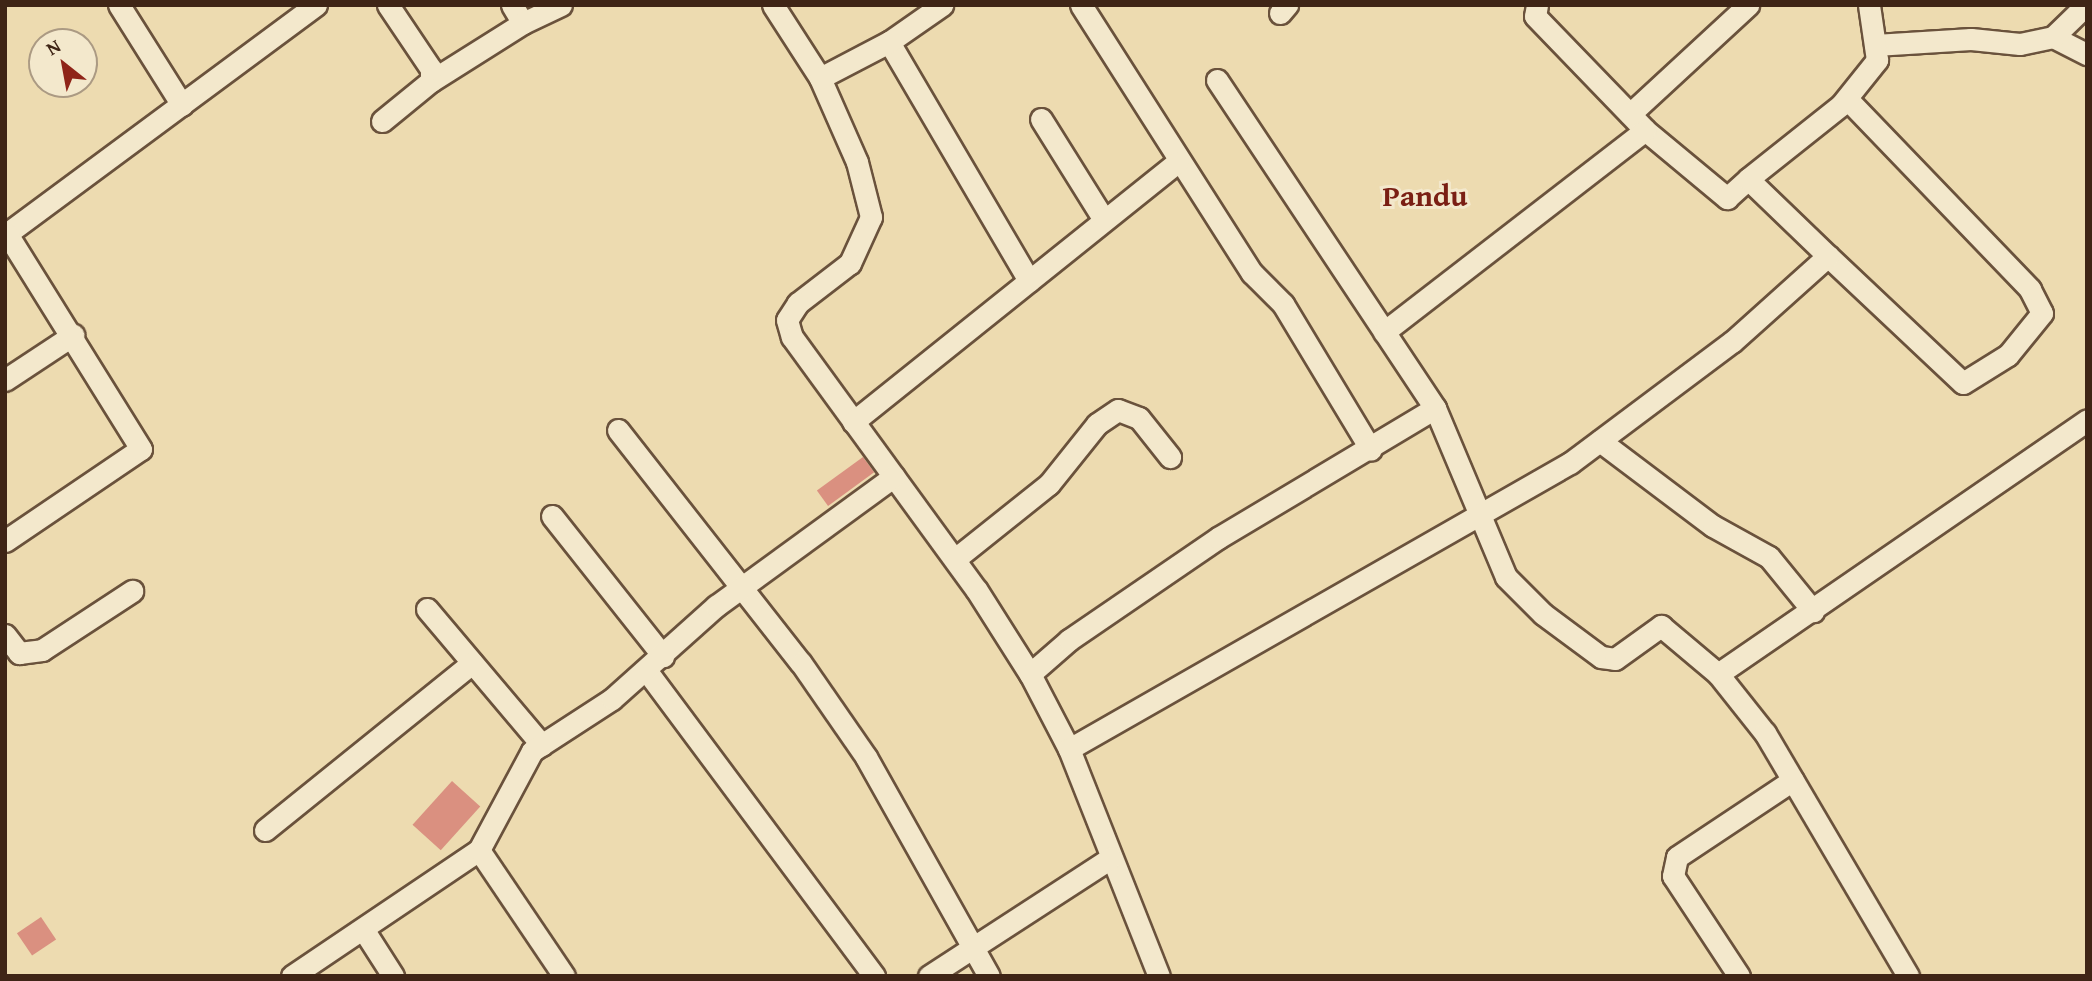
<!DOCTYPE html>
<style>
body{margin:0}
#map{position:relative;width:2092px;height:981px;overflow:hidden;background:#eddbb0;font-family:"Gentium Book Plus",serif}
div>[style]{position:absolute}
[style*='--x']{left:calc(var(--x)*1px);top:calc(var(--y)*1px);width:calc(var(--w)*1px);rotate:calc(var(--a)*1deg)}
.building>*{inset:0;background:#da9080;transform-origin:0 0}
.roads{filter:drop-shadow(2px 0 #6a523c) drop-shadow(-2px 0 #6a523c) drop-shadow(0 2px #6a523c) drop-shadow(0 -2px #6a523c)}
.minor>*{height:21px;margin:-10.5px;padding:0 10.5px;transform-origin:10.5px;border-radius:10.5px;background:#f3e8cc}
span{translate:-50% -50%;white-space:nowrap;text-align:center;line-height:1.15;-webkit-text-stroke:6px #f3e8cc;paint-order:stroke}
.district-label{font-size:30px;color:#7a1f14;font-weight:700}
.frame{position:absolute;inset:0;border:7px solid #3f2516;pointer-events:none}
.north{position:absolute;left:28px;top:28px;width:70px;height:70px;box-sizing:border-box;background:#f3e8cc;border:2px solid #ab9a83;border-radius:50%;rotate:329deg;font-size:19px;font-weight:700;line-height:28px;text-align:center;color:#3f2516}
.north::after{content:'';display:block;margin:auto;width:24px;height:32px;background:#8f2418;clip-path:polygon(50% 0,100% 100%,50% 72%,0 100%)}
</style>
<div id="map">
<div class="building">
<div style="left:863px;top:457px;width:19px;height:57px;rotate:54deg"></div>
<div style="left:452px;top:781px;width:38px;height:59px;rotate:42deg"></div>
<div style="left:41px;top:917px;width:27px;height:29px;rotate:56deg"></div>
</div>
<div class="roads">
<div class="minor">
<div style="--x:119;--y:5;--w:118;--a:57.8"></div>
<div style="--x:512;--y:5;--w:21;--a:59"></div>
<div style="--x:523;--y:23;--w:42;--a:-25.3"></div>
<div style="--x:773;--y:5;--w:87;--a:57.2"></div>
<div style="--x:820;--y:78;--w:92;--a:66.2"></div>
<div style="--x:857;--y:162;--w:57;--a:75.7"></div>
<div style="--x:871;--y:217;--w:51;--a:114.5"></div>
<div style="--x:850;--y:263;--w:66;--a:142.4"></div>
<div style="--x:798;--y:303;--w:20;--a:123"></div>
<div style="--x:787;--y:320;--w:18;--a:74"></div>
<div style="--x:792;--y:337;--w:312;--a:53.9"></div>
<div style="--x:976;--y:589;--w:101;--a:57.6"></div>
<div style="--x:1030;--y:674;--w:85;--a:62.5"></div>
<div style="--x:1069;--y:749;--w:244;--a:68.4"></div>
<div style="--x:1081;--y:5;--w:318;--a:57.5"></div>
<div style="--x:1252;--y:273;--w:44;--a:45"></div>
<div style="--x:1283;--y:304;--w:170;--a:58.9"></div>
<div style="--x:1537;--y:5;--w:11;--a:100"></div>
<div style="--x:1535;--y:16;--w:158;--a:46"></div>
<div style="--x:1645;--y:130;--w:107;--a:39.7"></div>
<div style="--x:1727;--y:198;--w:28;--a:-42"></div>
<div style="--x:1280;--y:13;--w:11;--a:-49"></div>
<div style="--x:2053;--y:37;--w:38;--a:27"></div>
<div style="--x:889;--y:42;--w:277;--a:59.6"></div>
<div style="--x:1875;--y:45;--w:96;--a:-3.6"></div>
<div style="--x:1971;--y:39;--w:49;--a:5.8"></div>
<div style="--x:2020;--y:44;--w:34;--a:-12"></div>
<div style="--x:2053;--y:37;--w:46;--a:-44.1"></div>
<div style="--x:820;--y:78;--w:78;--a:-27.6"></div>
<div style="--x:889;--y:42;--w:65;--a:-34.9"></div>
<div style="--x:1217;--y:80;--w:394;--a:56.4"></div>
<div style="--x:1435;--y:408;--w:183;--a:67.2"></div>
<div style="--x:1506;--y:577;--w:52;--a:45"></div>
<div style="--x:1543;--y:614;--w:72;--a:36.6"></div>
<div style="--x:1601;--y:657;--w:14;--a:8"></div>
<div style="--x:1615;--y:659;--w:57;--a:-35.7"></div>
<div style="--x:1661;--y:626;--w:75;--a:40.1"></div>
<div style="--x:1718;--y:674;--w:75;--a:51.5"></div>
<div style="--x:1765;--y:733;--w:282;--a:59.5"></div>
<div style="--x:431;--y:81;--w:109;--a:-32.2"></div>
<div style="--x:1630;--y:114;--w:161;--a:-42.7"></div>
<div style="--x:1041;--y:119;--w:119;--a:58"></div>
<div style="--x:382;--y:121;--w:63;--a:-39.2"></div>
<div style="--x:431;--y:81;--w:12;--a:-90"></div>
<div style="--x:431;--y:69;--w:77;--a:-123.9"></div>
<div style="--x:5;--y:235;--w:387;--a:-36.5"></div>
<div style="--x:1828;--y:256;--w:185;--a:43.3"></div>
<div style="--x:1963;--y:383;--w:53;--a:-31.9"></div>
<div style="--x:2008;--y:355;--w:54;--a:-51"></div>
<div style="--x:2042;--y:313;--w:27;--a:-117"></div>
<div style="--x:2030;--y:289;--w:264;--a:-133.9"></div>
<div style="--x:1384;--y:332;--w:330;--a:-37.7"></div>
<div style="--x:5;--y:380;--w:82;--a:-33.5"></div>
<div style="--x:853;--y:422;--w:416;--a:-38.7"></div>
<div style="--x:618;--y:430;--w:296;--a:51.9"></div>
<div style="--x:801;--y:663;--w:114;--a:55.3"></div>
<div style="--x:866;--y:757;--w:251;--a:60.7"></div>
<div style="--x:1600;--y:441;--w:141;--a:37"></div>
<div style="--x:1713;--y:526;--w:64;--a:29"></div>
<div style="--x:1769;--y:557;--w:70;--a:50.8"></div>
<div style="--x:552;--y:516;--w:179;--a:51.6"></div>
<div style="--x:5;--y:541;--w:164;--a:-34.1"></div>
<div style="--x:141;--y:449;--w:253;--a:-121.9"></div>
<div style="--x:955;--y:559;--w:120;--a:-38.6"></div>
<div style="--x:1049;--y:484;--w:77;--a:-51.3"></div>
<div style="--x:1097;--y:424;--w:25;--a:-34"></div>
<div style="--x:1118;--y:410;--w:22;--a:21"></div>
<div style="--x:1139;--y:418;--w:50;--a:51.5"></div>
<div style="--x:427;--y:609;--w:178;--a:49.8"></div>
<div style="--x:5;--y:635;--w:23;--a:52"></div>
<div style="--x:19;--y:653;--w:23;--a:-7"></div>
<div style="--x:42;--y:650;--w:108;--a:-33.2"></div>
<div style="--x:646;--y:670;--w:382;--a:53.3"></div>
<div style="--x:1030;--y:674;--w:52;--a:-41.1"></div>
<div style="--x:1069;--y:640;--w:181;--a:-34.4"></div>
<div style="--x:1218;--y:538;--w:253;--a:-30.9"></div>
<div style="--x:1718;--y:674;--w:448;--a:-34.5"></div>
<div style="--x:1069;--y:749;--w:577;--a:-29.72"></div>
<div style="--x:1570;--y:463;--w:202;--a:-36.8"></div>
<div style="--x:1732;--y:342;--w:129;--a:-41.9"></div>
<div style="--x:1828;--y:256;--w:111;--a:-136.1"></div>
<div style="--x:1748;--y:179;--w:119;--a:-38.5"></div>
<div style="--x:1841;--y:105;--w:58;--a:-51.3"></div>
<div style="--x:1877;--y:60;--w:56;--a:-98.3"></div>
<div style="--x:265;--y:830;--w:266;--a:-38.9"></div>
<div style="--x:479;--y:850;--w:152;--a:56"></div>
<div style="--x:363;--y:929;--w:56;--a:57.4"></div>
<div style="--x:292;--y:976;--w:225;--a:-34"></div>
<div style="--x:479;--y:850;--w:112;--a:-61.8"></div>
<div style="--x:532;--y:751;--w:95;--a:-33"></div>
<div style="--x:612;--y:699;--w:140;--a:-41.8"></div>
<div style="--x:716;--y:606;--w:220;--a:-36.1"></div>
<div style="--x:929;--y:976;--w:217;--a:-33"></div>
<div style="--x:1739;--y:976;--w:120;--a:-123.4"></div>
<div style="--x:1673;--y:876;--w:19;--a:-78"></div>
<div style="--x:1677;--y:857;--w:139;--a:-33.6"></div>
</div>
</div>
<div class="district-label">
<span style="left:1425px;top:195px">Pandu</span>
</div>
<div class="frame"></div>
<div class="north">N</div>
</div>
